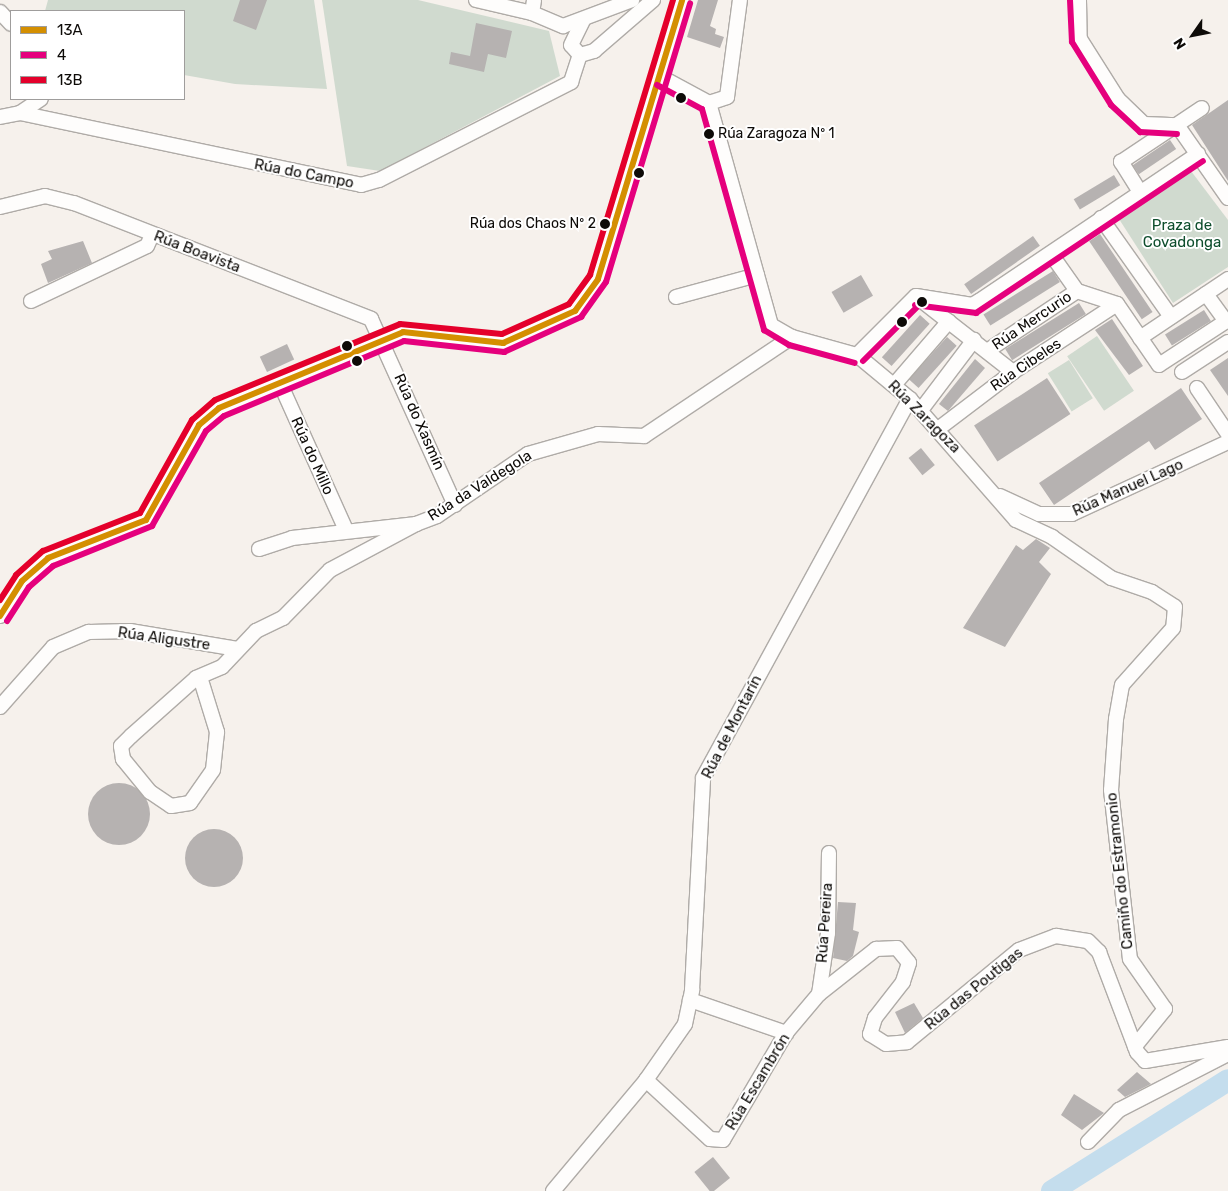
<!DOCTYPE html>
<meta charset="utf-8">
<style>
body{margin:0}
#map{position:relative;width:1228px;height:1191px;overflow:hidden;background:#f6f1ec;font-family:Rubik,sans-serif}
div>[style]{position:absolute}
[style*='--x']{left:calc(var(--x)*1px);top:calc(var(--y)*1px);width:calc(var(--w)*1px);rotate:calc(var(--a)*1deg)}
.green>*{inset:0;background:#d0dacf;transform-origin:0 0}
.river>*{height:22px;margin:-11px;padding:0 11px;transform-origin:11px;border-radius:11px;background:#c4dded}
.building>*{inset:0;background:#b6b2b1;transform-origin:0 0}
.round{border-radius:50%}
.roads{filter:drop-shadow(1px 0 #afaba7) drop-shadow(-1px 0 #afaba7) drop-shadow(0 1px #afaba7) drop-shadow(0 -1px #afaba7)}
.minor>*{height:14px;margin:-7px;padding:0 7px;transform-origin:7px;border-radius:7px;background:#fefdfc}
.bus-1>*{height:6px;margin:-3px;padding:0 3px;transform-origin:3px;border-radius:3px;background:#d48f01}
.bus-2>*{height:6px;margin:-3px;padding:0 3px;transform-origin:3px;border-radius:3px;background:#e5007d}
.bus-3>*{height:6px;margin:-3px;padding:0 3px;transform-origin:3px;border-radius:3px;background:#e4002b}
.dots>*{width:14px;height:14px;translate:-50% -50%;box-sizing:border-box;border:2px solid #fff;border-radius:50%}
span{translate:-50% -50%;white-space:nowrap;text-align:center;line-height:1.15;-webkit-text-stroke:4px #fff;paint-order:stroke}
.bus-label{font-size:14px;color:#0e0b08}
.left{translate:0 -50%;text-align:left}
.right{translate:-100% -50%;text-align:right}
.street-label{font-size:15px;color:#0e0b08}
.park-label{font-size:15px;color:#0e4e2d}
.legend{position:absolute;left:10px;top:10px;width:175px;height:90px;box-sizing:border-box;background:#fff;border:1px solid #9f9d9c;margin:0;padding:6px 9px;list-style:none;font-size:15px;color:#0e0b08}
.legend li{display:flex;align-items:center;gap:10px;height:25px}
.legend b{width:25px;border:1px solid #9f9d9c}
.north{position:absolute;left:1168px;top:10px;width:50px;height:50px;-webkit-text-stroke:4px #fff;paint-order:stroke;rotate:237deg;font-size:14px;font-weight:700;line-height:20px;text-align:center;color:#0e0b08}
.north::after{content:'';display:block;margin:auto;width:18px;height:22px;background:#0e0b08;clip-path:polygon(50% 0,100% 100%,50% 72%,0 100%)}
</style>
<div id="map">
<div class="green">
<div style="clip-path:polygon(48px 0,314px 0,327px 89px,235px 84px,184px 75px,184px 11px,45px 11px)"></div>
<div style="clip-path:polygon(322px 0,418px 0,549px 31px,560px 76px,380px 171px,347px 166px)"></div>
<div style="clip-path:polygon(1191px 171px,1228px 220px,1228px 267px,1173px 303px,1119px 219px)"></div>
<div style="left:1097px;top:336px;width:66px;height:36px;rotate:56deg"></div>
<div style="left:1069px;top:360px;width:45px;height:25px;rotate:58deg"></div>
</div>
<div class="river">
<div style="--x:1052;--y:1191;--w:208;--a:-32.2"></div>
</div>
<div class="building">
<div style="clip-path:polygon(240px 0,267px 0,256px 30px,233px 21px)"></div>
<div style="clip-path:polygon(698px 0,718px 0,710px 26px,716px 29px,715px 34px,724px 37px,720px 48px,687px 37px)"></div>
<div style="clip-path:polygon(476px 23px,512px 31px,506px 58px,488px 54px,484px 72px,449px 64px,451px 52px,470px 56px)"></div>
<div style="clip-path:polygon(1228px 100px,1228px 181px,1192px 125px)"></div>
<div style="left:1170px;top:140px;width:11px;height:45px;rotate:56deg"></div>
<div style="left:1114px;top:175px;width:12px;height:47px;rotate:59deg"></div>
<div style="left:1100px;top:234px;width:94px;height:13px;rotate:56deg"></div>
<div style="left:1033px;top:236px;width:12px;height:84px;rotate:55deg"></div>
<div style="clip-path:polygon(83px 241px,92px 263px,48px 283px,41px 264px,52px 259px,48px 251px)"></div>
<div style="left:1053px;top:271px;width:13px;height:82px;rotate:58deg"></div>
<div style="left:861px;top:275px;width:24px;height:34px;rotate:60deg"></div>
<div style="left:1079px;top:303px;width:13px;height:87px;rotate:58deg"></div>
<div style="left:1204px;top:310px;width:13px;height:46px;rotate:58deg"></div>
<div style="left:920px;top:315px;width:13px;height:57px;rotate:42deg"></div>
<div style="clip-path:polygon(1112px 319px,1143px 366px,1129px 375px,1095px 330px)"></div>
<div style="left:947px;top:337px;width:13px;height:57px;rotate:42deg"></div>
<div style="left:287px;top:344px;width:17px;height:30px;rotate:65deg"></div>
<div style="clip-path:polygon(1228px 358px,1228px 396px,1210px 370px)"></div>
<div style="clip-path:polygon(975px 359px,985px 368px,948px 411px,939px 404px)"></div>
<div style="left:1047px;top:378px;width:43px;height:87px;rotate:57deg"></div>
<div style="clip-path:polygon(1181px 388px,1202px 419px,1155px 450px,1149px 441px,1054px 505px,1039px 483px)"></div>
<div style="left:921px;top:448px;width:22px;height:16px;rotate:51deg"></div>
<div style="clip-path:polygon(1036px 539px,1050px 548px,1039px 562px,1051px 574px,1005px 647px,963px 628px,1016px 545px,1023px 550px)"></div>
<div class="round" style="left:88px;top:783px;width:62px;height:62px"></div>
<div class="round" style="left:185px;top:829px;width:58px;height:58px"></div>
<div style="clip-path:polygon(838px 902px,856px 903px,853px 930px,859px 932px,853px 956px,847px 961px,833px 958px)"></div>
<div style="clip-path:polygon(914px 1003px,923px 1018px,905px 1033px,895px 1012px)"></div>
<div style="clip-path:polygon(1137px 1072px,1151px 1084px,1125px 1097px,1117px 1090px)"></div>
<div style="clip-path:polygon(1074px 1094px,1104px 1113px,1082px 1130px,1061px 1115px)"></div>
<div style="left:713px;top:1157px;width:27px;height:24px;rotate:51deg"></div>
</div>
<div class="roads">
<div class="minor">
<div style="--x:476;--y:0;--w:57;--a:13.1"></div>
<div style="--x:532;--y:13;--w:34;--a:23"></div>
<div style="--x:563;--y:26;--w:74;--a:-20.6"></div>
<div style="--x:1079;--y:0;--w:39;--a:89"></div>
<div style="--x:1080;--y:39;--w:71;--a:57.7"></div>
<div style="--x:1118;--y:99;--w:36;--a:44"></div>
<div style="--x:1144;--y:124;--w:33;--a:2"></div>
<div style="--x:0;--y:12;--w:16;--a:47"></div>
<div style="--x:532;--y:13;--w:13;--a:-81"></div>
<div style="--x:580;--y:55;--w:15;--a:-16"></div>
<div style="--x:594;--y:51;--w:78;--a:-40.8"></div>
<div style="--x:580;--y:55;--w:13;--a:-132"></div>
<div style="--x:571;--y:45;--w:28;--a:-64"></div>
<div style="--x:661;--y:77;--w:55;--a:28.4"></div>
<div style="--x:709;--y:103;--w:230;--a:74.4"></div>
<div style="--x:771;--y:325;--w:24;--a:30"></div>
<div style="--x:792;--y:337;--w:67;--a:15.5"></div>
<div style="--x:857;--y:355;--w:69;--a:39.7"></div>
<div style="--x:910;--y:399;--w:161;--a:48.8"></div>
<div style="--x:1016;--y:520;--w:40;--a:25"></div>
<div style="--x:1052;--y:537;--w:72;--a:34.8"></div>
<div style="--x:1111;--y:578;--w:43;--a:18.9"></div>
<div style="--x:1152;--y:592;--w:27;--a:33"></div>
<div style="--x:1175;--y:607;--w:21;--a:95"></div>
<div style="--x:1173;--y:628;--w:76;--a:131.8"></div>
<div style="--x:1122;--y:685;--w:35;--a:100"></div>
<div style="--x:1116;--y:719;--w:71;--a:94"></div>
<div style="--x:1111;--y:790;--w:170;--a:83.6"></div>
<div style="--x:1130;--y:959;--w:61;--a:55"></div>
<div style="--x:1165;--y:1009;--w:48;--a:129"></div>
<div style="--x:709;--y:103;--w:19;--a:-18"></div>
<div style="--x:727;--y:97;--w:98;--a:-82.4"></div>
<div style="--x:20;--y:113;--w:349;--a:11.9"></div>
<div style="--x:361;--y:185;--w:19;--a:-16"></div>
<div style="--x:379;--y:180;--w:216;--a:-27"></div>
<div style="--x:571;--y:82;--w:28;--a:-72"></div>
<div style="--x:0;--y:117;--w:20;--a:-11"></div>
<div style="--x:20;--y:113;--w:25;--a:-34"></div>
<div style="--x:1177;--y:125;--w:89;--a:55.1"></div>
<div style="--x:1140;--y:192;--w:36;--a:-122"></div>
<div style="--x:1121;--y:162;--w:97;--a:-33.7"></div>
<div style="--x:0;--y:207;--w:46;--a:-13.7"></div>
<div style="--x:45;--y:196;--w:30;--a:14"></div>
<div style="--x:74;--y:203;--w:319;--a:21.3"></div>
<div style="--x:371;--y:319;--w:204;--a:65.7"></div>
<div style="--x:1101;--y:218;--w:121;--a:54.7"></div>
<div style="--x:1051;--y:254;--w:45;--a:54.9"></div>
<div style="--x:1077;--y:291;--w:42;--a:18"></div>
<div style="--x:1117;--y:304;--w:74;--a:55.5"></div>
<div style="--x:1159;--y:365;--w:82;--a:-33.1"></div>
<div style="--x:1206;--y:294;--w:34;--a:54"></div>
<div style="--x:916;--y:296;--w:57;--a:9.1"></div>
<div style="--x:972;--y:305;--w:8;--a:-30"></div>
<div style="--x:979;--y:301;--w:264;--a:-33.9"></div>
<div style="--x:676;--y:297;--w:84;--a:-15.2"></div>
<div style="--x:917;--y:297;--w:122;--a:38"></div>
<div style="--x:31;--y:301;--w:128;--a:-25.4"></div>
<div style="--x:147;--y:246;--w:12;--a:-66"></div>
<div style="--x:1140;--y:338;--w:106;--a:-33.8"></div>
<div style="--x:987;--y:351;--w:108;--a:-33.7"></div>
<div style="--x:857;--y:355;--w:83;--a:-45"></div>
<div style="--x:1182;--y:372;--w:55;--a:-33.1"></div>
<div style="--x:279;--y:381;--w:163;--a:65.8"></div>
<div style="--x:894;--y:385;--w:84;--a:-49.3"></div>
<div style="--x:1197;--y:388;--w:55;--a:56"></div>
<div style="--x:921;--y:410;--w:88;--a:-52.9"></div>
<div style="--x:938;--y:429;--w:94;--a:-37.2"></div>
<div style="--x:1013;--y:372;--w:124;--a:-33.2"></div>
<div style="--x:1000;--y:496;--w:43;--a:24.8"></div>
<div style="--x:1039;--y:514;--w:33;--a:0"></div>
<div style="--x:1072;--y:514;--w:172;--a:-24.8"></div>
<div style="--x:259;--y:549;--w:35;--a:-18"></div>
<div style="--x:292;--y:538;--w:125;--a:-6.4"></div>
<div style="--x:416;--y:524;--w:22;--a:-21"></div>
<div style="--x:437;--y:516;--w:110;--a:-34.3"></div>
<div style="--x:528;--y:454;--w:73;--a:-15.9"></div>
<div style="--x:598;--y:434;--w:46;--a:2.5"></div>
<div style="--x:644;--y:436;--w:178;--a:-33.8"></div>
<div style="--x:0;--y:616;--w:41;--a:-57.8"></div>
<div style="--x:22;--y:581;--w:35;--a:-41"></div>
<div style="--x:48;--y:558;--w:105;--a:-21.2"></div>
<div style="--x:146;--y:520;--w:109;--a:-60.8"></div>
<div style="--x:199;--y:425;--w:26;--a:-40"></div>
<div style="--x:219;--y:408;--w:199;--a:-22.4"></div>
<div style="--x:403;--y:332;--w:101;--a:6.3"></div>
<div style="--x:503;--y:343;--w:79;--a:-24"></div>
<div style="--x:575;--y:311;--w:39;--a:-54"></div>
<div style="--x:598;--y:279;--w:291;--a:-73.2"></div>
<div style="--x:200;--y:677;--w:58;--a:72.8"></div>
<div style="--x:217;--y:732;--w:38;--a:96"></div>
<div style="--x:213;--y:770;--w:40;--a:124.9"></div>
<div style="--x:190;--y:803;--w:19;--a:171"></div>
<div style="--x:171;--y:806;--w:25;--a:-146"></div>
<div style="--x:150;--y:792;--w:43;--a:-129.3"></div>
<div style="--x:123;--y:759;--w:13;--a:-99"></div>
<div style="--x:121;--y:746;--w:14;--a:-45"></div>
<div style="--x:131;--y:736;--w:87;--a:-41.7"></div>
<div style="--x:196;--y:678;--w:28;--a:-23"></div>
<div style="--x:222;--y:667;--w:50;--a:-46.6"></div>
<div style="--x:256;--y:631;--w:30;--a:-26"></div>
<div style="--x:283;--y:618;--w:67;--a:-45.6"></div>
<div style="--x:330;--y:570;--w:98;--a:-28.1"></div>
<div style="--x:0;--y:707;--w:80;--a:-48.5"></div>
<div style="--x:53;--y:647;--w:39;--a:-23"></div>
<div style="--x:89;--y:632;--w:41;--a:-1.4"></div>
<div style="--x:130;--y:631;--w:109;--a:9.5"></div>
<div style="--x:819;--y:994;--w:62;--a:-81.6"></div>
<div style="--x:828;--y:933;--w:80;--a:-89.3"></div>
<div style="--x:690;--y:1000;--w:102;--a:19"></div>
<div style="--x:646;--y:1080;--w:87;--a:42.7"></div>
<div style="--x:710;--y:1139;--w:13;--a:4"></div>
<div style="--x:723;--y:1140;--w:124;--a:-59.5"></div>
<div style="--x:786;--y:1033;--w:51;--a:-49.8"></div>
<div style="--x:819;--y:994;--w:73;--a:-38.3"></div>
<div style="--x:876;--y:949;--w:21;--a:-3"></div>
<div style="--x:897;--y:948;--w:19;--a:51"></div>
<div style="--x:909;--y:963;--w:20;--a:108"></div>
<div style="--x:903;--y:982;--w:46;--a:127.9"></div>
<div style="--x:875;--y:1018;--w:17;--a:107"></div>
<div style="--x:870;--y:1034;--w:19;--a:32"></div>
<div style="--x:886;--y:1044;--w:21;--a:-5"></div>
<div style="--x:907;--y:1042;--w:145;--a:-39.4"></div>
<div style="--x:1019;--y:950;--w:40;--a:-21"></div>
<div style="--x:1056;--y:936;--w:32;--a:9"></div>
<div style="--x:1088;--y:941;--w:16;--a:45"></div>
<div style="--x:1099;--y:952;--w:107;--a:69.2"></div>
<div style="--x:1137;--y:1052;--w:12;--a:48"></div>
<div style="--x:1145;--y:1061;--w:84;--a:-9.6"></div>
<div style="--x:1088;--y:1142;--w:45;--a:-45.9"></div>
<div style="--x:1119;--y:1110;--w:123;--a:-27.2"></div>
<div style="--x:553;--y:1191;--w:145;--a:-50"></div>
<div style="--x:646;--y:1080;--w:68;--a:-55.1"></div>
<div style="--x:685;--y:1024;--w:35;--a:-78"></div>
<div style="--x:692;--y:990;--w:212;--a:-87"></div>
<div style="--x:703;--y:778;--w:432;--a:-61.4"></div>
</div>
</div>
<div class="bus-1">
<div style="--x:0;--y:616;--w:41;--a:-57.8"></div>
<div style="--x:22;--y:581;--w:35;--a:-41"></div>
<div style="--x:48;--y:558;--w:105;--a:-21.2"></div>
<div style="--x:146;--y:520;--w:109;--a:-60.8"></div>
<div style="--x:199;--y:425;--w:26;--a:-40"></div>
<div style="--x:219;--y:408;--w:199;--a:-22.4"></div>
<div style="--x:403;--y:332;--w:101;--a:6.3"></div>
<div style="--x:503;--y:343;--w:79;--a:-24"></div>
<div style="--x:575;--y:311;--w:39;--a:-54"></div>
<div style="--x:598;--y:279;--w:291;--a:-73.2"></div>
</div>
<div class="bus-2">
<div style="--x:1070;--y:0;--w:42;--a:87.3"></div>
<div style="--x:1072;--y:42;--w:74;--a:58.2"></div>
<div style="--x:1111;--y:105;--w:40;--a:43"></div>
<div style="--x:1140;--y:132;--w:37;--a:3"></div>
<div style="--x:657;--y:85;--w:51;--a:28.1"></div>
<div style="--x:702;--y:109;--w:230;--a:74.3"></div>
<div style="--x:764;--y:330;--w:29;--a:31"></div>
<div style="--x:789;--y:345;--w:68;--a:15.3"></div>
<div style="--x:915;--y:305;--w:62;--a:7.5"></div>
<div style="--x:976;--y:313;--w:273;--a:-33.8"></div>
<div style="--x:863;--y:361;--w:83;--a:-45"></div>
<div style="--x:7;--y:621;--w:40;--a:-57.1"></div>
<div style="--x:29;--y:587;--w:32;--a:-41"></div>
<div style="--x:53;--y:566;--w:107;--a:-22"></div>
<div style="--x:152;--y:526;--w:109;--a:-60.4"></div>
<div style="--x:206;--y:431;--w:23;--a:-40"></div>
<div style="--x:224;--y:416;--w:195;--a:-22.6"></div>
<div style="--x:404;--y:341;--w:101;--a:6.3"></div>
<div style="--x:504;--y:352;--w:85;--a:-24.4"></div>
<div style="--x:581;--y:317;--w:43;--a:-54.5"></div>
<div style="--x:606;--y:282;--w:291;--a:-73.2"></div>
</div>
<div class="bus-3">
<div style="--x:0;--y:600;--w:30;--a:-57"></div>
<div style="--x:16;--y:575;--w:36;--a:-42"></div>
<div style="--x:43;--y:551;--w:104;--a:-21.4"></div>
<div style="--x:140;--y:513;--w:107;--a:-60.8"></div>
<div style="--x:192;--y:420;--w:30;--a:-41"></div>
<div style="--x:215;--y:400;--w:200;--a:-22.3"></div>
<div style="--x:400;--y:324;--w:102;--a:5.6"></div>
<div style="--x:502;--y:334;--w:73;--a:-24.1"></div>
<div style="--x:569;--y:304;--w:36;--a:-54"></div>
<div style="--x:590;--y:275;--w:287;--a:-73.2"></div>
</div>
<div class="dots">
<div style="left:681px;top:98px;background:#0e0b08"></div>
<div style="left:709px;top:134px;background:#0e0b08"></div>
<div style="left:639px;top:173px;background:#0e0b08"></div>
<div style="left:605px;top:224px;background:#0e0b08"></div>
<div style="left:922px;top:302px;background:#0e0b08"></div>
<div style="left:902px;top:322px;background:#0e0b08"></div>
<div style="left:347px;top:346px;background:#0e0b08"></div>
<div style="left:357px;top:361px;background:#0e0b08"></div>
</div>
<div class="bus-label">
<span class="left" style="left:718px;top:134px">Rúa Zaragoza Nº 1</span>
<span class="right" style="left:596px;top:224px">Rúa dos Chaos Nº 2</span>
</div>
<div class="street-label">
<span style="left:304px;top:174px;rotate:11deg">Rúa do Campo</span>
<span style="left:197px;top:252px;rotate:21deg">Rúa Boavista</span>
<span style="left:1032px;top:321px;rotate:-34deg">Rúa Mercurio</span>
<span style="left:1026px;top:365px;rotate:-34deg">Rúa Cibeles</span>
<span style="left:924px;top:417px;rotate:45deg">Rúa Zaragoza</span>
<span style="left:419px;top:422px;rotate:66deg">Rúa do Xasmín</span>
<span style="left:312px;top:456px;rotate:66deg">Rúa do Millo</span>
<span style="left:480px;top:486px;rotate:-32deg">Rúa da Valdegola</span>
<span style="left:1128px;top:488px;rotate:-24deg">Rúa Manuel Lago</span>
<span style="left:164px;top:639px;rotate:8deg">Rúa Aligustre</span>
<span style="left:732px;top:727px;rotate:-63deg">Rúa de Montarín</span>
<span style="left:1120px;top:871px;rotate:-96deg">Camiño do Estramonio</span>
<span style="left:825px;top:923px;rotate:-86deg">Rúa Pereira</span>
<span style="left:974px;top:989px;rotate:-39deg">Rúa das Poutigas</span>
<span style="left:758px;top:1082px;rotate:-59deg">Rúa Escambrón</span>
</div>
<div class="park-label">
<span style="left:1182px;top:234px">Praza de<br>Covadonga</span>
</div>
<ul class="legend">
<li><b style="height:6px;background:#d48f01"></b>13A</li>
<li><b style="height:6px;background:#e5007d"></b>4</li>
<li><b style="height:6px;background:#e4002b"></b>13B</li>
</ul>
<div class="north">N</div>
</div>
